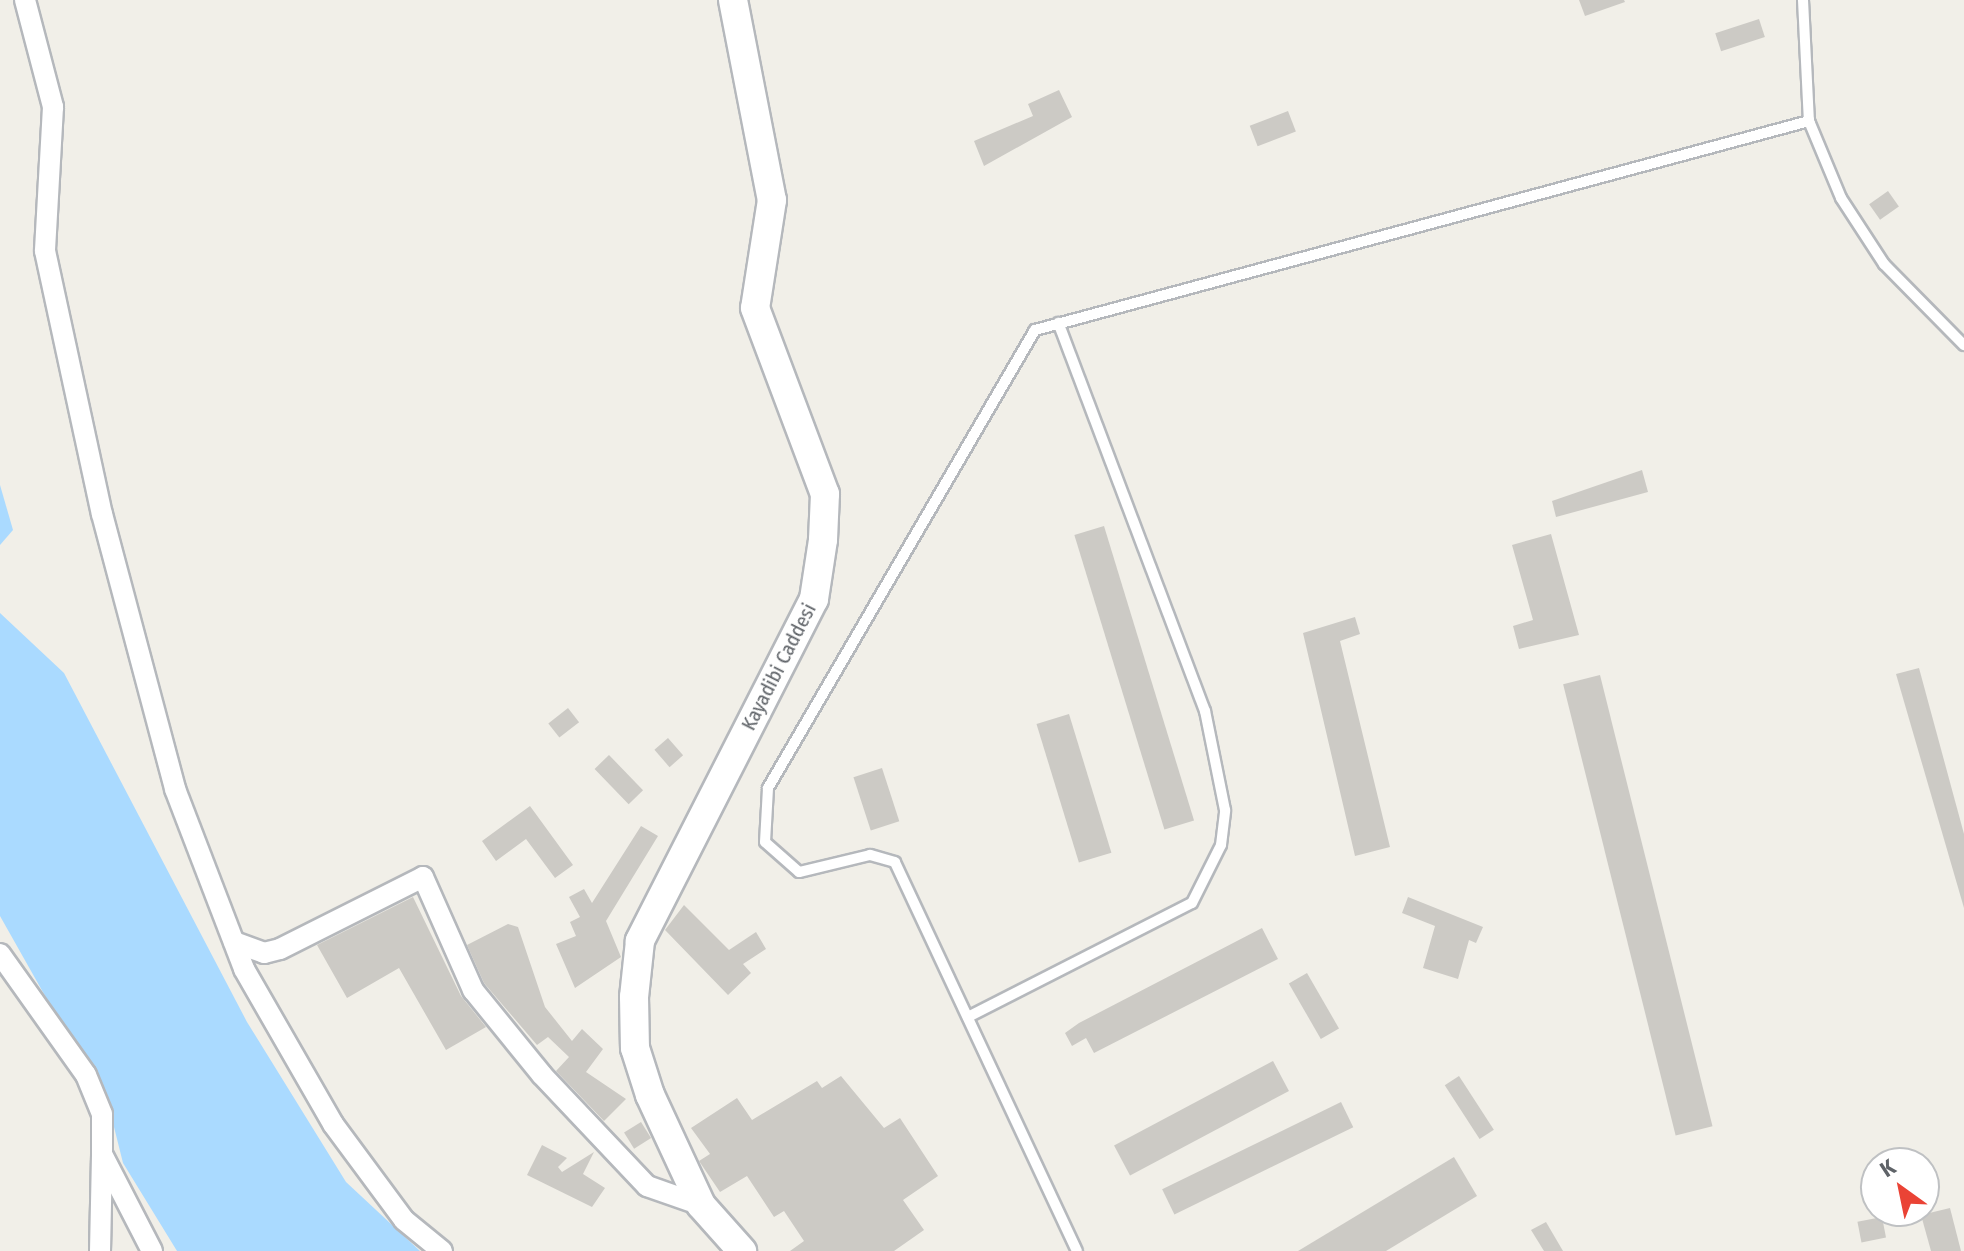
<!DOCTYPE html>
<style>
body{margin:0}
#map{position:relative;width:1964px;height:1251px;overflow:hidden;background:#f1efe8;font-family:"Fira Sans Condensed",sans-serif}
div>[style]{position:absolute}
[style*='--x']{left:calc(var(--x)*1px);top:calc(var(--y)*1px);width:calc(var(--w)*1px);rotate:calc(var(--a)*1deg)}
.water>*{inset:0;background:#aadaff}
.building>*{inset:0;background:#cccac5;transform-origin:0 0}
.roads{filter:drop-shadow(2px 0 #b5b8bc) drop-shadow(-2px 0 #b5b8bc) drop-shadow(0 2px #b5b8bc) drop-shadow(0 -2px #b5b8bc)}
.lane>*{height:10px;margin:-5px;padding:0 5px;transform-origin:5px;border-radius:5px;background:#fff}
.street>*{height:20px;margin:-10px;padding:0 10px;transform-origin:10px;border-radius:10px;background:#fff}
.secondary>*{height:28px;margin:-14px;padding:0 14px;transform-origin:14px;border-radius:14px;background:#fff}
span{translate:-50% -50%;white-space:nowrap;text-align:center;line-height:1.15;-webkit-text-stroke:6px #fff;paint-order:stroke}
.street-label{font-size:20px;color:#5f6368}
.north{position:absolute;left:1860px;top:1147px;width:80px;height:80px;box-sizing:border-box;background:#fff;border:2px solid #bfc1c3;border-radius:50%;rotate:327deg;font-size:22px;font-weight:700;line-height:32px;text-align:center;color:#5f6368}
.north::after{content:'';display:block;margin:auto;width:28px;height:36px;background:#ea4335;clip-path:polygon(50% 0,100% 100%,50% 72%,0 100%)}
</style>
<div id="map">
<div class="water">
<div style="clip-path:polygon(0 485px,13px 530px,0 545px)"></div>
<div style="clip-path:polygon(0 613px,64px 673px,247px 1022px,346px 1182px,420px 1251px,177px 1251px,123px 1163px,110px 1111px,0 916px)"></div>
</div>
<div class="building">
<div style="clip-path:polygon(1579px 0,1624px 0,1625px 2px,1585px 16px)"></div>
<div style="left:1759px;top:19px;width:19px;height:46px;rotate:72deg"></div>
<div style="clip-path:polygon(1059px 90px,1072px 117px,984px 166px,974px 141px,1033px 116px,1028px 104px)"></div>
<div style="left:1288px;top:111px;width:22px;height:41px;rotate:69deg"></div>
<div style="left:1888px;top:191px;width:19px;height:23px;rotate:55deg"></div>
<div style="clip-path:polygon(1642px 470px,1648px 492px,1556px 517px,1552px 501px)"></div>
<div style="left:1104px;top:526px;width:308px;height:31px;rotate:73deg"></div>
<div style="clip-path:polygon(1551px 534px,1579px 635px,1519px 649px,1513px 626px,1533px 620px,1512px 545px)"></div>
<div style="clip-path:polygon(1355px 617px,1360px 634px,1340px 641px,1390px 847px,1355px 856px,1303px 633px)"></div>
<div style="clip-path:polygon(1919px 668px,1964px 834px,1964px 908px,1896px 674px)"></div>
<div style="left:1600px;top:675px;width:465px;height:38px;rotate:76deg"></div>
<div style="left:568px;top:708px;width:18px;height:25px;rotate:52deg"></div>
<div style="left:1069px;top:714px;width:145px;height:34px;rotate:73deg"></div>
<div style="left:668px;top:738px;width:23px;height:18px;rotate:49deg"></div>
<div style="left:609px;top:755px;width:49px;height:20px;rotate:46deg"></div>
<div style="left:882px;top:768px;width:56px;height:30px;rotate:72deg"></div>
<div style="clip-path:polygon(530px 806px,573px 865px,555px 878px,526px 839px,496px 861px,482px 841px)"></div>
<div style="clip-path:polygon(641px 826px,658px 836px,606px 921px,621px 957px,575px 988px,556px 944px,576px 936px,570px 922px,580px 917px,569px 897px,584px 889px,592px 903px)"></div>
<div style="clip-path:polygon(413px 897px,461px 996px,486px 1027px,446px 1050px,399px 968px,347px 998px,317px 945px)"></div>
<div style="clip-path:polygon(1408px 897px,1483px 927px,1476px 943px,1469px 940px,1458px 979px,1423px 968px,1435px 926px,1402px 913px)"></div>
<div style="clip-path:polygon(684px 905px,729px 950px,756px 932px,766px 949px,743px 964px,751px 973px,728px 995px,665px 930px)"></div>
<div style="clip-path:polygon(508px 924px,518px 927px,545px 1007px,572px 1041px,582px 1029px,603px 1049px,586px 1072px,626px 1099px,604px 1121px,556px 1071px,569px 1057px,548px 1037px,537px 1045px,484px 983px,467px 945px)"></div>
<div style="clip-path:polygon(1262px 928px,1278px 959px,1094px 1053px,1086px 1038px,1072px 1046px,1065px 1033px,1079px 1023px)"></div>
<div style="left:1307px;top:973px;width:64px;height:21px;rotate:60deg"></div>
<div style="left:1273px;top:1061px;width:34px;height:180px;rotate:62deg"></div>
<div style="clip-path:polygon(841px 1076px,884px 1128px,900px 1118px,938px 1176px,903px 1200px,924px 1230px,894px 1251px,790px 1251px,804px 1241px,784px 1211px,774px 1217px,747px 1176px,720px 1192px,699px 1161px,710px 1154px,691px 1128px,737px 1098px,752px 1120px,817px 1081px,822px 1088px)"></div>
<div style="left:1459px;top:1076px;width:64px;height:17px;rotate:57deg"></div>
<div style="left:1341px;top:1102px;width:28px;height:199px;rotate:64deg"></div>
<div style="left:641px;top:1122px;width:19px;height:20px;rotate:58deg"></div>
<div style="clip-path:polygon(542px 1145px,567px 1158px,558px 1167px,562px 1172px,594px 1152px,583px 1174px,605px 1188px,592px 1207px,527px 1175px)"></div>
<div style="clip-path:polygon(1454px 1157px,1477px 1196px,1386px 1251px,1298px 1251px)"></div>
<div style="clip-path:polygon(1950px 1208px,1961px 1251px,1931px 1251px,1921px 1215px)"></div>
<div style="left:1882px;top:1217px;width:21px;height:25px;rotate:79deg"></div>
<div style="clip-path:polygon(1546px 1222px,1563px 1251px,1544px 1251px,1531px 1230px)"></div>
</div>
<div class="roads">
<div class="lane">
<div style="--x:1803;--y:0;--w:121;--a:87.2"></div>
<div style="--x:1809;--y:121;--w:83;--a:67.4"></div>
<div style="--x:1841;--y:198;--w:79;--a:56.9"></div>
<div style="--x:1884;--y:264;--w:114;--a:45.4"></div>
<div style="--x:968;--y:1017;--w:251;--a:-27"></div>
<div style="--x:1192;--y:903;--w:65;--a:-63.4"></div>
<div style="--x:1221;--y:845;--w:35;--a:-83"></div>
<div style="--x:1225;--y:810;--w:101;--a:-101.4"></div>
<div style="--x:1205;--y:711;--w:415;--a:-110.7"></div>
<div style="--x:1077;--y:1251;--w:429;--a:-115.1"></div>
<div style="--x:895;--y:862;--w:26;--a:-164"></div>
<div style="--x:870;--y:855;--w:73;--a:166.5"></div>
<div style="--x:799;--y:872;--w:45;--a:-138.6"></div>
<div style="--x:765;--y:842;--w:54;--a:-86.8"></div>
<div style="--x:768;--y:788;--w:530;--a:-59.76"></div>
<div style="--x:1035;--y:330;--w:802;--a:-15.11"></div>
</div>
<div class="street">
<div style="--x:25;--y:0;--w:111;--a:75.3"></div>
<div style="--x:53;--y:107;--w:144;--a:93.2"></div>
<div style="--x:45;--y:251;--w:269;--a:77.8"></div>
<div style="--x:102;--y:514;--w:285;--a:75.1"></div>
<div style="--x:175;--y:789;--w:193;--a:69"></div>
<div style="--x:244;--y:969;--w:179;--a:60.1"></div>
<div style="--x:333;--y:1124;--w:119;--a:53.5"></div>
<div style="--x:404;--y:1220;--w:49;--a:39.2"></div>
<div style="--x:234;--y:942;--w:32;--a:20"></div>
<div style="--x:264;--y:953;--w:16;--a:-14"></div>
<div style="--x:280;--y:949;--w:160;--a:-26.7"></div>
<div style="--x:423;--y:877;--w:124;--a:66.1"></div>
<div style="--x:473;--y:990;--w:109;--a:50.9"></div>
<div style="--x:542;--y:1075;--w:153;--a:46.6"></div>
<div style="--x:647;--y:1186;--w:57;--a:19.4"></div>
<div style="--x:0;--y:954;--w:148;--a:54.6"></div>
<div style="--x:86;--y:1075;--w:42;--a:67.7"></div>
<div style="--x:102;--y:1114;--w:40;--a:90"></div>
<div style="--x:100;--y:1251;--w:97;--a:-88.8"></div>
<div style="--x:102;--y:1154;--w:109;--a:62.7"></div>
</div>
<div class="secondary">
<div style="--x:733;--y:0;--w:204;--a:79"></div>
<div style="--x:772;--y:200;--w:109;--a:98.9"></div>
<div style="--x:755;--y:308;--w:199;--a:69.4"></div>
<div style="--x:825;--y:494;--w:46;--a:92.5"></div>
<div style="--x:823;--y:540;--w:60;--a:98.7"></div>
<div style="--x:814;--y:599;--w:384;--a:117"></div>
<div style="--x:640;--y:941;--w:56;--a:96.1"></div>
<div style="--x:634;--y:997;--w:51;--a:88.9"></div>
<div style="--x:635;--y:1048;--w:49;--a:72.3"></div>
<div style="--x:650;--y:1095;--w:121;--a:65.1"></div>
<div style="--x:701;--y:1205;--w:62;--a:48.3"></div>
</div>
</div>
<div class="street-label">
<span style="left:779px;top:667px;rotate:-63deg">Kayadibi Caddesi</span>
</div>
<div class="north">K</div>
</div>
